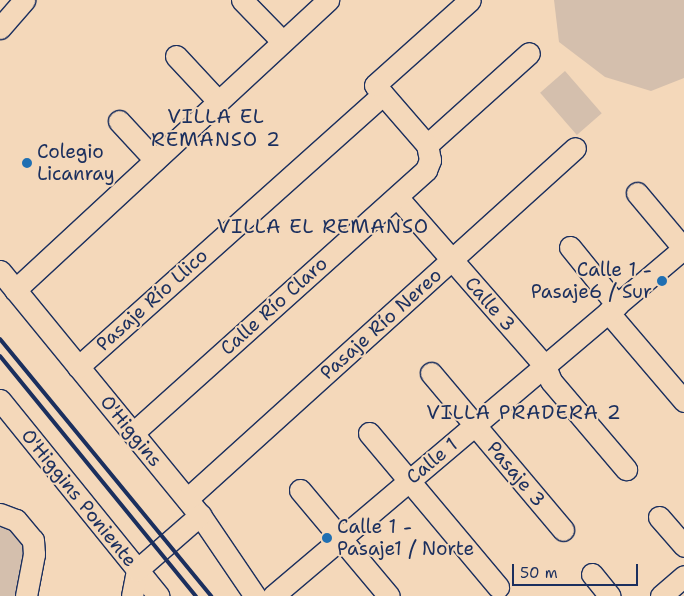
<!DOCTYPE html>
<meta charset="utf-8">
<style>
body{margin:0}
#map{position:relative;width:684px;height:596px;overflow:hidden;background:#f4d8ba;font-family:"Shantell Sans",sans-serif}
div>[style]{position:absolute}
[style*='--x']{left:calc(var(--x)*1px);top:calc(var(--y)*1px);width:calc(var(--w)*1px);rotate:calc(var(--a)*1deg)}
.green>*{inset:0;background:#d4bfad;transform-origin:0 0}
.roads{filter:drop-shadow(1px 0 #1b2f5e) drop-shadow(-1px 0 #1b2f5e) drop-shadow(0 1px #1b2f5e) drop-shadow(0 -1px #1b2f5e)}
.minor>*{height:21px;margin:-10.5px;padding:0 10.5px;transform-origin:10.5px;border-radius:10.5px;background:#f4d8ba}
.rail>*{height:4px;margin:-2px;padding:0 2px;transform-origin:2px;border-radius:2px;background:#1b2f5e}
.dots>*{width:14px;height:14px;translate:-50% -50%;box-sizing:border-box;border:2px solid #f4d8ba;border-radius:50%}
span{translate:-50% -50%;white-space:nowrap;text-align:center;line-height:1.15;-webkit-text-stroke:4px #f4d8ba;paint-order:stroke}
.poi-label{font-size:19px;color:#1b2f5e}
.left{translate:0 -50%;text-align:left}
.right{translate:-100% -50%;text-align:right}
.street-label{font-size:19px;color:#1b2f5e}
.neighbourhood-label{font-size:20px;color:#1b2f5e;letter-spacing:1px}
.scale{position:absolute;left:512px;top:564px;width:126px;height:22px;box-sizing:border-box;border:2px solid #1b2f5e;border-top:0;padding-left:6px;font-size:15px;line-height:18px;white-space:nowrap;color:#1b2f5e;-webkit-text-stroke:4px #f4d8ba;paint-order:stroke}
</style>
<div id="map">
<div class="green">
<div style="clip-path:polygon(554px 0,684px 0,684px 78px,651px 91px,605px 77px,559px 42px)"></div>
<div style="left:565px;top:71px;width:56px;height:33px;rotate:49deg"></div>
<div style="clip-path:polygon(0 525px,11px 528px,25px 545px,17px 596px,0 596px)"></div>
</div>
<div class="roads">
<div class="minor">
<div style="--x:242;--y:0;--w:57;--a:45.7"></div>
<div style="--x:0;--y:28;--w:37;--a:-49"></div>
<div style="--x:176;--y:56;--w:62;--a:47"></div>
<div style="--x:119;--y:121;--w:53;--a:47.3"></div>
<div style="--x:427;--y:145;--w:137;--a:-42"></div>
<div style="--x:637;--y:193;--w:73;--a:50"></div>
<div style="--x:397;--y:197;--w:225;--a:48.8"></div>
<div style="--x:545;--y:366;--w:16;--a:68"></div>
<div style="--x:551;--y:381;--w:116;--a:49.6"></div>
<div style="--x:570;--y:247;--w:75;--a:51"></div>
<div style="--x:0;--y:271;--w:315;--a:50.7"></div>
<div style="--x:200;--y:515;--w:98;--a:55.8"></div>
<div style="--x:15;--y:290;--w:427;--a:-42.8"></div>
<div style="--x:608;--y:312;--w:117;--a:49.5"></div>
<div style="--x:78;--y:367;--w:409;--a:-41.8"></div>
<div style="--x:431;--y:373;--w:205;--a:49.9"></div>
<div style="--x:0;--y:400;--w:252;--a:51"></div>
<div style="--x:133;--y:433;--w:394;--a:-41.9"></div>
<div style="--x:426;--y:170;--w:11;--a:-68"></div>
<div style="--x:430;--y:160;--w:15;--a:-101"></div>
<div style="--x:427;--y:145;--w:79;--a:-130.9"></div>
<div style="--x:375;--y:85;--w:127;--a:-41.8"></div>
<div style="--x:369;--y:433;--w:201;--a:50"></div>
<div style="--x:300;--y:490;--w:138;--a:50"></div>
<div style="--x:187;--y:499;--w:523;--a:-42.13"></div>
<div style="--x:0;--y:514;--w:17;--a:21"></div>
<div style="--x:16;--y:520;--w:26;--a:50"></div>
<div style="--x:33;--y:540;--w:14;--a:86"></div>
<div style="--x:34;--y:554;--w:43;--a:100.8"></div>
<div style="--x:659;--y:517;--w:38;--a:49"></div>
<div style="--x:592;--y:574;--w:28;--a:51"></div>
<div style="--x:132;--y:596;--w:26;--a:-79"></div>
<div style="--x:137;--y:570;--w:84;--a:-41.1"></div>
<div style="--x:273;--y:596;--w:539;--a:-40.26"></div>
<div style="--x:661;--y:596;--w:30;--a:-41"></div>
</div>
</div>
<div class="rail">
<div style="--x:0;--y:339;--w:333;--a:50.6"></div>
<div style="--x:0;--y:356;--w:310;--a:50.8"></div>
</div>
<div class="dots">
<div style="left:27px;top:163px;background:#1f6fb2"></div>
<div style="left:662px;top:281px;background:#1f6fb2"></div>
<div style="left:327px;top:538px;background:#1f6fb2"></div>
</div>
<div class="poi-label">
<span class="left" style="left:37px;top:163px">Colegio<br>Licanray</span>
<span class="right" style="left:652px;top:281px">Calle 1 -<br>Pasaje6 / Sur</span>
<span class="left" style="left:337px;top:538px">Calle 1 -<br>Pasaje1 / Norte</span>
</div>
<div class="street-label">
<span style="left:152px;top:300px;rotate:-42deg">Pasaje Río Llico</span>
<span style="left:490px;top:304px;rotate:49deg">Calle 3</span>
<span style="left:274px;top:306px;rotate:-42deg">Calle Río Claro</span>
<span style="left:381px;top:324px;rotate:-42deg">Pasaje Río Nereo</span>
<span style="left:131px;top:431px;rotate:51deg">O'Higgins</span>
<span style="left:432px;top:461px;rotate:-40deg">Calle 1</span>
<span style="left:516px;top:474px;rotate:50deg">Pasaje 3</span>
<span style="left:79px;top:498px;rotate:51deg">O'Higgins Poniente</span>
</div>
<div class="neighbourhood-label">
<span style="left:216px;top:128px">VILLA EL<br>REMANSO 2</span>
<span style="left:323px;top:226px">VILLA EL REMANSO</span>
<span style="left:524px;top:412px">VILLA PRADERA 2</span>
</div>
<div class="scale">50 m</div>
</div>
